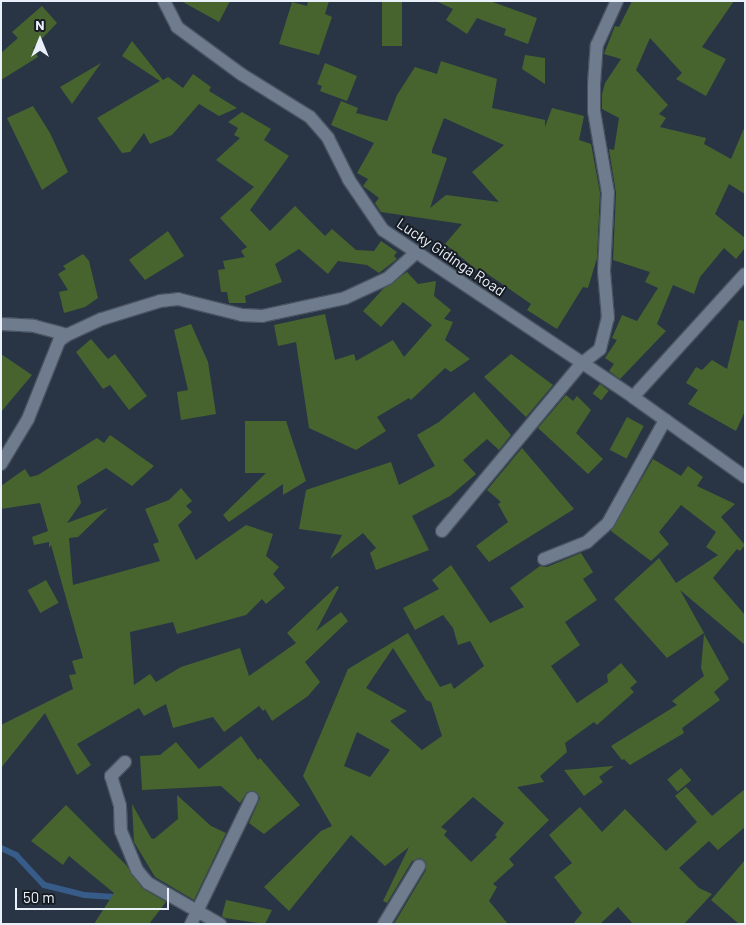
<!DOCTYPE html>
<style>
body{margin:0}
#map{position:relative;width:746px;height:925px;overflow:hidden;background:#293545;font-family:Barlow,sans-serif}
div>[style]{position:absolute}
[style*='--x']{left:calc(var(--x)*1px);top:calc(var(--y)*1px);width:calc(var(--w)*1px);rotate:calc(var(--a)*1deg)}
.stream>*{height:6px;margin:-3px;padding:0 3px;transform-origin:3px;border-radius:3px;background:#385c8a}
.building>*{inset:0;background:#47642f;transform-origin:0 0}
.roads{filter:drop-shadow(1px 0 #495361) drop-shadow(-1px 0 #495361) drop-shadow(0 1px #495361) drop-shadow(0 -1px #495361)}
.minor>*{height:12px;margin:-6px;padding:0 6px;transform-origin:6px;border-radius:6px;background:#6e7c8e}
span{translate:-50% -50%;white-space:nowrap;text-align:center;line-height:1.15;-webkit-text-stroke:4px #171c23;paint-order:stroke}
.street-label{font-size:15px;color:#e9f0fa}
.frame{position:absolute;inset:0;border:2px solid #e9f0fa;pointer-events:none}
.north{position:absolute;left:15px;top:15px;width:50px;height:50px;-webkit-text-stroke:4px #171c23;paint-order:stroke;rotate:0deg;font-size:14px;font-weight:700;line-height:20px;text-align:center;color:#e9f0fa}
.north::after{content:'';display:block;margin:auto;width:18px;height:22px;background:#e9f0fa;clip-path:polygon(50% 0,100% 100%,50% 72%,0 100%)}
.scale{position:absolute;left:15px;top:888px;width:154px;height:22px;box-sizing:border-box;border:2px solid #e9f0fa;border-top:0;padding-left:6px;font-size:15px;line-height:18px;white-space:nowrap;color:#e9f0fa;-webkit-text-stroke:4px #171c23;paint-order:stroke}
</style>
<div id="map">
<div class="stream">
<div style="--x:1;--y:848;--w:17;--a:25"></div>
<div style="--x:16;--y:855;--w:41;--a:47"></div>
<div style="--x:44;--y:885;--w:41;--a:14"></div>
<div style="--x:84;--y:895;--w:30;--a:4"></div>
<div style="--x:114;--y:897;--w:5;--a:37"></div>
</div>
<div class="building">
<div style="clip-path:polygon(181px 1px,230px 1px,219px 22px)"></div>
<div style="clip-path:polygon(308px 1px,329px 1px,325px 14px,332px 17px,319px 55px,279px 44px,292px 2px,307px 6px)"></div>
<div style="left:382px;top:1px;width:20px;height:45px"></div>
<div style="clip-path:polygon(436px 1px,490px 1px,537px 18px,528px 44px,504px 35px,506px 29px,477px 18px,467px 34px,446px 20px,453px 9px)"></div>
<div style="clip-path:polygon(632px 1px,734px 1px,702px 47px,726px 59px,706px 96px,676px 79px,682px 73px,650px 38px,636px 70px,668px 105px,659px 114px,666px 118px,660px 127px,706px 138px,704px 144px,731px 159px,745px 126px,745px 194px,729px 184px,715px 214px,745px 238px,745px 248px,736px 259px,724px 248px,700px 277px,694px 294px,673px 285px,657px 324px,666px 331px,620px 379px,609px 371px,614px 364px,605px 358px,617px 340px,612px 338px,622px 315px,637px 321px,658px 288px,645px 282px,650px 272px,613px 260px,616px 193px,609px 149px,614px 150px,619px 118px,602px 109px,602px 94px,605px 83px,621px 59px,604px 54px,615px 26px,619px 27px)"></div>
<div style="clip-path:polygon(42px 6px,57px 23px,33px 48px,38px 57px,1px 80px,1px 53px,18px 38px,12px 32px)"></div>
<div style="clip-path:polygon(132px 41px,163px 80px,168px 77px,183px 88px,193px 74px,211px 87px,209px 91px,237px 108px,219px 116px,199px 104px,172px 135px,150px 144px,144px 133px,130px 152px,122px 153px,97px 118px,160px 81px,122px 56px)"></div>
<div style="clip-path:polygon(525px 55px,545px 58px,545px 84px,522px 69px)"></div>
<div style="clip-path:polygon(evenodd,441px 61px,497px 79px,492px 108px,545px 120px,545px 127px,552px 108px,584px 116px,579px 140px,591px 144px,600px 193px,597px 258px,588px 288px,583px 287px,557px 329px,527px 310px,531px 304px,479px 268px,477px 270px,445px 244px,462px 224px,381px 212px,375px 203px,379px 198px,363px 186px,368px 179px,357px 173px,374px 143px,331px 125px,341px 101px,358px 108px,356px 113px,387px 121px,397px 95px,415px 67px,437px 74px,441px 61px,444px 118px,504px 145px,472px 172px,499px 202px,446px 195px,430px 208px,447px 158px,432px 153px,432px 150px,444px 118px)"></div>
<div style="clip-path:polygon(101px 63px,72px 104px,60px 87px)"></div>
<div style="clip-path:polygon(325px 63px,357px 76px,347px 101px,320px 91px,322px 86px,317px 84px)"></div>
<div style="clip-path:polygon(33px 106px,50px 133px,68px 172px,42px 190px,7px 118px)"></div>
<div style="clip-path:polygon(242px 112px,271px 129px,264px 140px,289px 156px,250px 210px,270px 231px,295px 206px,325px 236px,332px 229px,356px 250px,374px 251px,381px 241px,397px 252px,394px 256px,397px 259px,379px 273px,367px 265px,338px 261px,328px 274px,299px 249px,275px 264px,282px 282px,245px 296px,246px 303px,229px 303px,227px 292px,221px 292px,218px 270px,225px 269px,223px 261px,245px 257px,241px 251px,247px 247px,220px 218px,254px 187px,216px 160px,240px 138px,234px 135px,238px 128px,228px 122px)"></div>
<div style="clip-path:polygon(168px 231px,184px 256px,145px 280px,129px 260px)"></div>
<div style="clip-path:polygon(83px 254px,89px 261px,98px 298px,85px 307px,64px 313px,59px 292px,68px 290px,58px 274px,66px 269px,63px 266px)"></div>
<div style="clip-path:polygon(407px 272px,418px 284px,436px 281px,434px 296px,451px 310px,444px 319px,453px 322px,445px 340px,470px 359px,451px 372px,445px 368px,411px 400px,409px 398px,377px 417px,386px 431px,356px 450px,309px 428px,296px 342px,278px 346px,274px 325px,325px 314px,335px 360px,354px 354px,356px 361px,393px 340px,404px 357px,432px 325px,403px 302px,381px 327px,363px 311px,383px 289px)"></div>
<div style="clip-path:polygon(739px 320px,745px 321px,745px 411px,736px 431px,688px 404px,698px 390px,686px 383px,696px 367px,702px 370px,712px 360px,727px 369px)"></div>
<div style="clip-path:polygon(191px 324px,208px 362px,216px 414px,181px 420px,177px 392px,188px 390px,174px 330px)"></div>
<div style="clip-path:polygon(91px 339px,108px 359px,115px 354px,147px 396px,129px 410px,110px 385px,103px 389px,76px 352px)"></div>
<div style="clip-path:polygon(1px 354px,32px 375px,1px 412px)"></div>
<div style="clip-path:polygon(511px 354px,553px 385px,526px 417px,484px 377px)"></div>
<div style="left:600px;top:384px;width:11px;height:12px;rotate:38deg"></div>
<div style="clip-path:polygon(474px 392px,511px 435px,499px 450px,487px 439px,463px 460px,476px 474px,450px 496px,412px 516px,429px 550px,376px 570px,370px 553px,376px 548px,363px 533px,330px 559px,342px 535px,299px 529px,306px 490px,391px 462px,399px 485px,435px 466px,417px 435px,439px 422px)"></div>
<div style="clip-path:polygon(566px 395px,573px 401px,577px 396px,591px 410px,576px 433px,603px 459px,588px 474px,538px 428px)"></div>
<div style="left:627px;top:417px;width:19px;height:37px;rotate:28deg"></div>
<div style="clip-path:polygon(245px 421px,286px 421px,306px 481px,283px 495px,283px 484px,229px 522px,223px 515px,266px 473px,245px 473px)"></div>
<div style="clip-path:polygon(110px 435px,154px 466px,132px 486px,106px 468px,77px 486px,81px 503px,67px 523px,108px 508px,78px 537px,69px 538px,73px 585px,160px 561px,153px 544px,159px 542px,145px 509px,169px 500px,181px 488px,192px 501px,186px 506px,192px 512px,178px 525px,196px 560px,246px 525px,273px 534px,266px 556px,279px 567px,273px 574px,285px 588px,266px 604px,262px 599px,246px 615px,177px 634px,173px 622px,130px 632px,134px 685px,150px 674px,156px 682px,181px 667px,240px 648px,249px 676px,296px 643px,287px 633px,337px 586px,339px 587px,316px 631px,341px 612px,348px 621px,305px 662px,320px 682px,308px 696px,272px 721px,265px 709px,263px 711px,259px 706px,224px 732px,213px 717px,173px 728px,166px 704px,144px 716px,139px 708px,77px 744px,91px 765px,77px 775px,45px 713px,1px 768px,1px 725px,73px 689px,69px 675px,76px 674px,72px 661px,83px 658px,51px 545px,49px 548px,49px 542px,34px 545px,32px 537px,48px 531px,40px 503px,1px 509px,1px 486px,25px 469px,30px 477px,38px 475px,97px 438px,104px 443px)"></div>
<div style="clip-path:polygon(522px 448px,574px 509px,489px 562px,476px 546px,508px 522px,498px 504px,501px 502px,487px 490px)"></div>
<div style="clip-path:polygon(653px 459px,681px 476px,688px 466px,703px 477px,697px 486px,735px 504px,721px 517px,745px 545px,740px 551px,737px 549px,713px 578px,745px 615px,745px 645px,680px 590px,704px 633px,667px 658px,614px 599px,659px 558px,676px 583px,718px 555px,706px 547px,716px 532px,681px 505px,659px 532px,669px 544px,651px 561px,611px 531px)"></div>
<div style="clip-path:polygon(evenodd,581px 553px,593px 572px,583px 579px,597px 600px,565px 622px,580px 645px,551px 666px,577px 703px,608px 682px,607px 675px,621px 663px,637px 682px,630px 688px,634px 692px,597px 725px,594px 722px,565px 743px,567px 752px,540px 776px,544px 782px,517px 787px,549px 820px,509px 859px,514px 865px,493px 884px,497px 887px,489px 901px,508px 924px,394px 924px,426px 870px,426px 863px,420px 858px,412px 861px,387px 903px,383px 901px,409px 847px,385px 866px,351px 835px,289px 911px,264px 887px,321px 831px,332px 826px,303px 776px,348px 669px,408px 633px,440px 687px,451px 683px,454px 689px,484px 666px,470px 641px,458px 645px,453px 628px,443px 615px,415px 630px,403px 608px,439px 589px,432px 580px,451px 565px,490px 623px,524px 607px,510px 588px,540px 566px,547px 567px,581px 553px,393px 648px,426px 700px,431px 702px,442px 736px,422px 750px,390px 721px,407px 711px,366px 688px,393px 648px,581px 553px,357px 732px,390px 750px,370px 777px,344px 766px,357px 732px,581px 553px,473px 797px,504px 823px,495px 835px,497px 837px,471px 862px,444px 835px,447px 831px,441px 827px,473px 797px)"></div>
<div style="left:46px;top:580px;width:26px;height:21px;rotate:61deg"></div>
<div style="clip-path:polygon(704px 634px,729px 679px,714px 692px,720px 700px,682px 728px,684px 733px,630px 765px,624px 759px,622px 760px,611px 746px,677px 705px,672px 701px,704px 676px,701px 668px)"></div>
<div style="clip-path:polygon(241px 736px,258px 760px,260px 758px,300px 805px,264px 834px,249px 823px,260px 798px,255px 791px,247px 792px,240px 803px,221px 786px,142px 790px,140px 756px,160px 755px,176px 742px,199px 769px)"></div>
<div style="clip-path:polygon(614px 766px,599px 777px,603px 782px,584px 796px,564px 770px)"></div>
<div style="left:681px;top:768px;width:16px;height:18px;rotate:50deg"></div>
<div style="clip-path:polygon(686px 787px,712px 816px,745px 789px,745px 827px,718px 850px,709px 841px,679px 868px,699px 888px,712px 894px,684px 924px,633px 924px,618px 907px,600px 924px,573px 924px,582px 913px,554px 877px,572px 863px,549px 835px,580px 807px,602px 832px,625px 809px,666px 851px,697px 822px,675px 796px)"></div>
<div style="clip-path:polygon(177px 795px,211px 826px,226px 833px,194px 900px,155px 877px,134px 842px,132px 804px,151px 838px,154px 839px,178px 819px)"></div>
<div style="clip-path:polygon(66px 805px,126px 865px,142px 888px,166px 902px,149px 924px,94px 924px,114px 893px,69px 856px,63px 865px,31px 841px)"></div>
<div style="clip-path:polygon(745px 860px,745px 924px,739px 924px,711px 900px)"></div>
<div style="clip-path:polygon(226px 900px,272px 910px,265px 924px,225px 918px,222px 916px)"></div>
</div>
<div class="roads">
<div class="minor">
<div style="--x:164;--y:1;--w:29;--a:63"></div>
<div style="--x:177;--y:27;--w:79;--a:36.3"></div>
<div style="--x:241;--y:74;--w:81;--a:31.9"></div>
<div style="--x:310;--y:117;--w:28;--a:49"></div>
<div style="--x:328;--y:138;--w:47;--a:63.4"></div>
<div style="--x:349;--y:180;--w:60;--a:55.8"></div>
<div style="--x:383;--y:230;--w:301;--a:33.7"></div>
<div style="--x:633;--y:397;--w:138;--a:35.5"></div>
<div style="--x:1;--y:324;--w:33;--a:3"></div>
<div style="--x:34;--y:326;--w:34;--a:15"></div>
<div style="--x:633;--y:397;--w:166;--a:-47.7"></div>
<div style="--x:1;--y:464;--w:52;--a:-59"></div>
<div style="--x:28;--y:419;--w:84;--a:-68.3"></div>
<div style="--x:59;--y:341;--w:10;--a:-37"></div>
<div style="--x:67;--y:335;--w:38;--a:-25"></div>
<div style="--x:102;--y:319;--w:61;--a:-17.2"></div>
<div style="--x:160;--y:301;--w:18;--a:-6"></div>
<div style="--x:178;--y:299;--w:66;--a:14"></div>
<div style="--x:242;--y:315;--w:20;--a:3"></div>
<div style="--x:262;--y:316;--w:85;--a:-12.2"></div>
<div style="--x:345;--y:298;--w:47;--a:-24.9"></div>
<div style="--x:388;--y:278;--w:38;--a:-42"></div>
<div style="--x:442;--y:531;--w:217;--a:-50.2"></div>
<div style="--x:581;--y:364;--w:24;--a:-38"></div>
<div style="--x:600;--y:349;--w:32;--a:-76"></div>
<div style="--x:608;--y:318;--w:47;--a:-94.9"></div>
<div style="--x:604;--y:271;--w:78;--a:-87.1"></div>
<div style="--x:608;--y:193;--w:83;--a:-99.7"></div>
<div style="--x:594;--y:111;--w:27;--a:-90"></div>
<div style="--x:594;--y:84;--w:39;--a:-86"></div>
<div style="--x:597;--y:45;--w:48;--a:-65.6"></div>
<div style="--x:544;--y:559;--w:46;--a:-21.6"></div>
<div style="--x:587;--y:542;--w:28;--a:-42"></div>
<div style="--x:608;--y:523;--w:118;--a:-61"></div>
<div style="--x:125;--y:762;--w:20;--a:135"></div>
<div style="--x:111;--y:776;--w:31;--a:73"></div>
<div style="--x:120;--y:806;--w:25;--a:88"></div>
<div style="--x:121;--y:831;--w:42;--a:67.7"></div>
<div style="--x:137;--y:870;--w:17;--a:50"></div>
<div style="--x:148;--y:883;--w:83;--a:29.7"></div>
<div style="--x:191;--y:924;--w:140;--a:-64.2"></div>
<div style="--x:384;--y:924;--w:68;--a:-58.9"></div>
</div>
</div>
<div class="street-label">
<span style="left:451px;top:257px;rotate:34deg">Lucky Gidinga Road</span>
</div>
<div class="frame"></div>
<div class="north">N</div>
<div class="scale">50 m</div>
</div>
